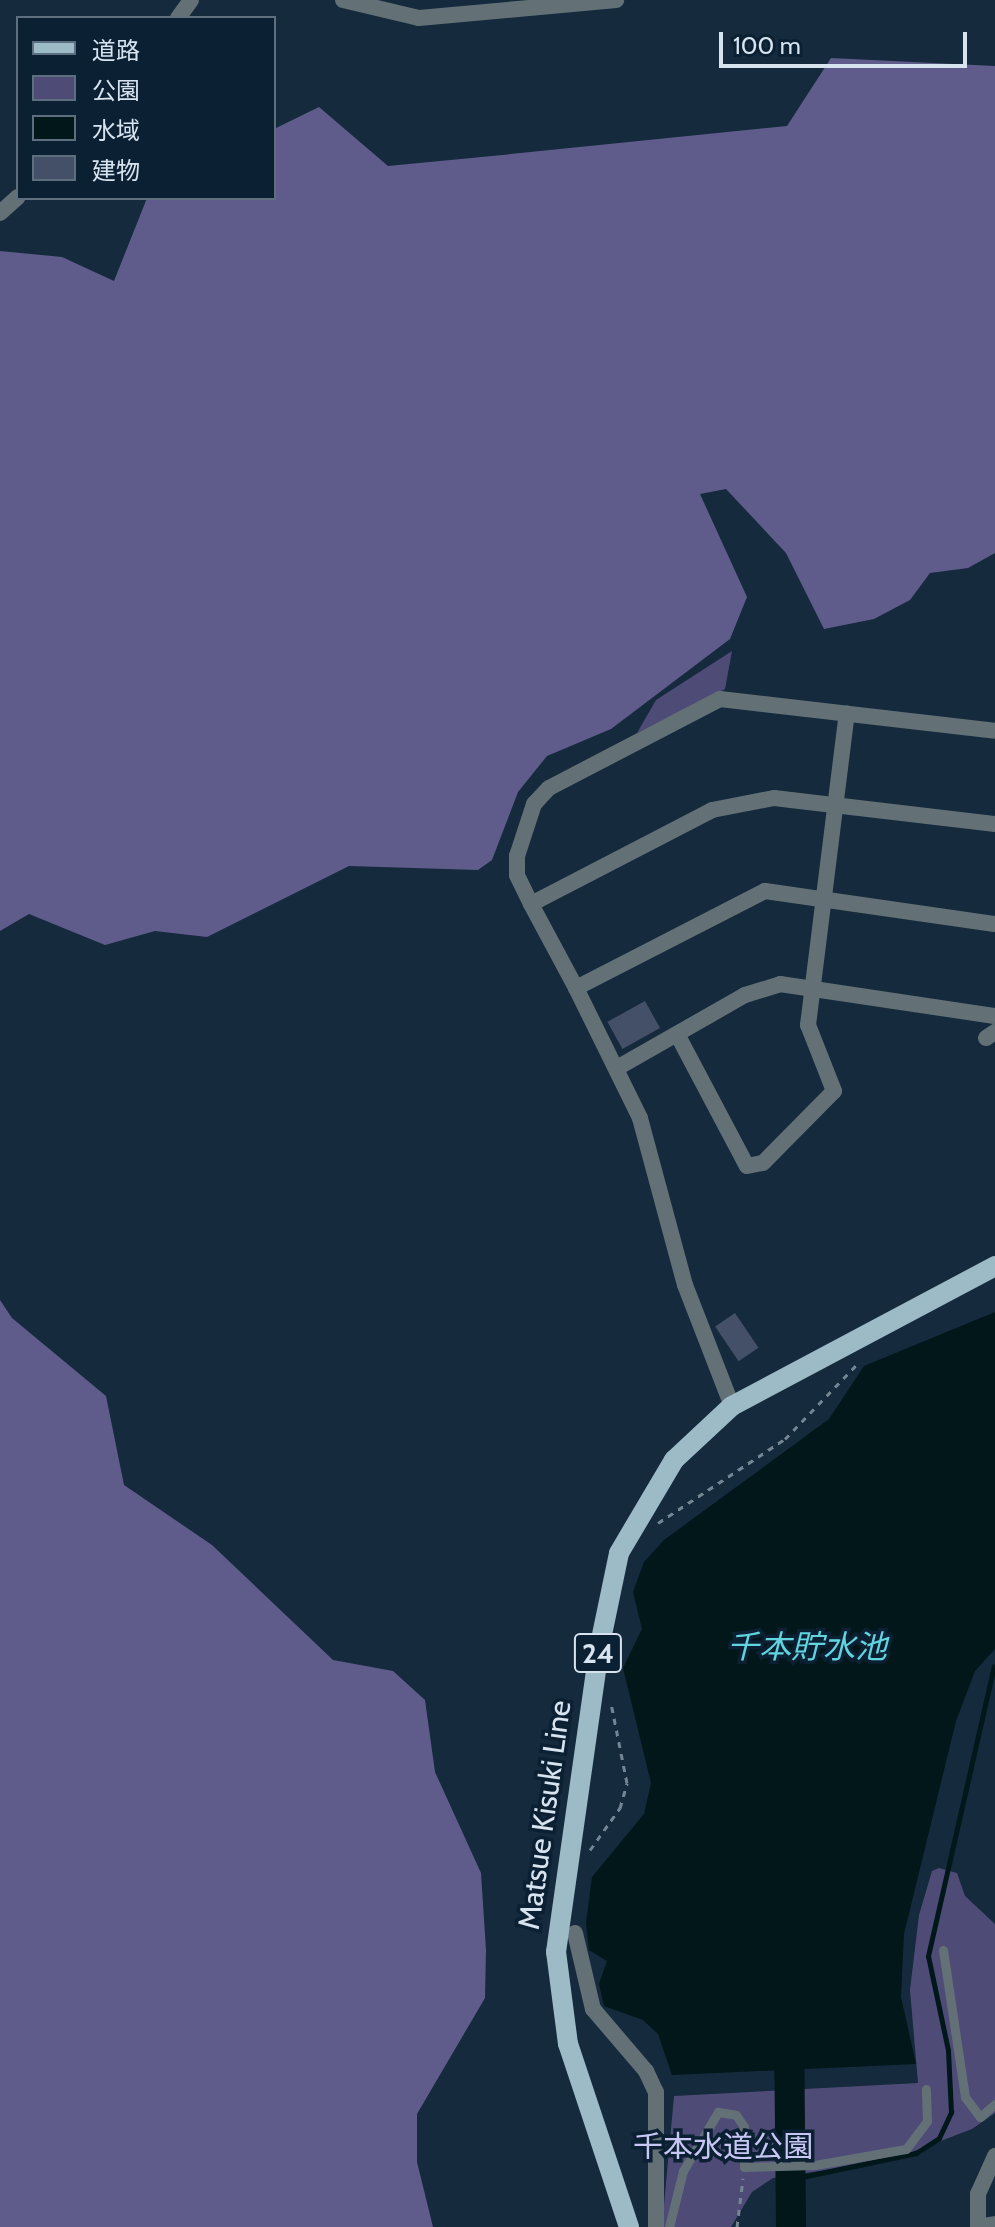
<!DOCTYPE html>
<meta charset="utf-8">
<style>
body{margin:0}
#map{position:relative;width:995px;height:2227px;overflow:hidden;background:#152a3c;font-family:Cabin,"Noto Sans JP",sans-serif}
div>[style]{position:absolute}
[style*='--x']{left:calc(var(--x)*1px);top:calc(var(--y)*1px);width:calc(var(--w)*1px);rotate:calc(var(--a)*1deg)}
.green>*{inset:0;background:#4f4b77}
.forest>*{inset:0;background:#5f5c8b}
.water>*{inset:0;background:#011719}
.stream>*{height:5px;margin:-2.5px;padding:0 2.5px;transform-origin:2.5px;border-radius:2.5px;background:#011719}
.river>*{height:30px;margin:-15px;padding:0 15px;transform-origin:15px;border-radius:15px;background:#011719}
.building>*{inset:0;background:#444f68;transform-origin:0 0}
.path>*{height:3px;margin-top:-1.5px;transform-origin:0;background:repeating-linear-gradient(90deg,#748594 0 6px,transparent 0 12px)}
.lane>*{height:9px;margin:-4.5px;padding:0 4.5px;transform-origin:4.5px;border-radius:4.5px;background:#637177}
.street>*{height:16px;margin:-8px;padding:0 8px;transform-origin:8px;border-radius:8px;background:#637177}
.primary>*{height:20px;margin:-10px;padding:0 10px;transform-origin:10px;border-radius:10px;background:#9dbbc7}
span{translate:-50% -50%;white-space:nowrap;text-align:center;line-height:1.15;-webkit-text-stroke:7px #0b2032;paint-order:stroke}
.shield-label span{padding:2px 6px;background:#0b2032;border:2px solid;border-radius:6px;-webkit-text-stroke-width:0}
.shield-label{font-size:28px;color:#d7e4f0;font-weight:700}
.street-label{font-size:30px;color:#d7e4f0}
.park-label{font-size:30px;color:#c8c7f4}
.water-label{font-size:32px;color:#60d4df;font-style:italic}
.legend{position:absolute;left:16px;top:16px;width:260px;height:184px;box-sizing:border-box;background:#0b2032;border:2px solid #5d6e7e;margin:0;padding:10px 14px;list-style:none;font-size:24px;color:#d7e4f0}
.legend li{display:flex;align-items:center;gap:16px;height:40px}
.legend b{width:40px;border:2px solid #5d6e7e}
.scale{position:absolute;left:719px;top:32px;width:248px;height:36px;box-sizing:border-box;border:4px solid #d7e4f0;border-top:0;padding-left:10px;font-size:24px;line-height:28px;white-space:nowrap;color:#d7e4f0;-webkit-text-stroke:6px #0b2032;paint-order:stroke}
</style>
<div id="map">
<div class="green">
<div style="clip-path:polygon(732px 651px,725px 689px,637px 733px,656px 700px)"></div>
<div style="clip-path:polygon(939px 1868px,957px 1873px,965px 1896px,995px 1924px,995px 2113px,972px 2129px,891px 2160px,773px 2178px,752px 2192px,731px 2227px,662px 2227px,674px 2096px,918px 2083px,910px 1990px,919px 1915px,932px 1871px)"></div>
</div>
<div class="forest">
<div style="clip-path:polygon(831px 58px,995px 66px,995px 553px,968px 568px,930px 573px,910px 600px,874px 619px,824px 629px,786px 553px,726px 489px,700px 494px,747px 597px,730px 639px,611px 729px,547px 756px,518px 792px,492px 860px,478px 870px,349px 866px,207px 937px,155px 931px,105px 945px,29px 914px,0 931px,0 251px,62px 257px,114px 281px,147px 198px,274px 198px,274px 129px,319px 107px,388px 166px,492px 156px,787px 126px)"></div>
<div style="clip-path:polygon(0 1300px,12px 1318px,106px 1396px,124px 1485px,212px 1545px,333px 1660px,393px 1671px,425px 1700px,435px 1772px,481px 1873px,486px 1950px,485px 1998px,417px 2114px,417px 2162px,433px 2227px,0 2227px)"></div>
</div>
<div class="water">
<div style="clip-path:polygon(995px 1312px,995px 1649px,975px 1671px,956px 1721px,904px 1934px,901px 1997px,916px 2064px,672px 2075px,658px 2034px,643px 2020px,604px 2006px,599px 1984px,607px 1961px,589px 1950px,586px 1923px,592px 1877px,644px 1814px,651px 1783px,623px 1668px,642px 1629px,633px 1592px,644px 1562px,664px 1540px,829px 1419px,864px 1366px)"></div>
</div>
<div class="stream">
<div style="--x:792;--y:2179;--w:127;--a:-11.8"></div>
<div style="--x:916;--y:2153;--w:27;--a:-33"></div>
<div style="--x:939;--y:2138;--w:29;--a:-65"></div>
<div style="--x:951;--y:2112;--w:62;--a:-92.8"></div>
<div style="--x:948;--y:2050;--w:96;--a:-102"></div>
<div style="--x:928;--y:1956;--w:297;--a:-77.2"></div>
</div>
<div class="river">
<div style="--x:789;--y:2031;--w:196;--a:89.4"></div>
</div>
<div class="building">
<div style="left:645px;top:1001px;width:31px;height:43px;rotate:61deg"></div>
<div style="left:735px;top:1313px;width:42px;height:24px;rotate:56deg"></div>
</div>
<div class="path">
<div style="--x:658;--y:1523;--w:152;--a:-33.5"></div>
<div style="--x:785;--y:1439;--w:108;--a:-46.1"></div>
<div style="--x:590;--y:1850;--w:52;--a:-54.5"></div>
<div style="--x:620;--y:1808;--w:26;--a:-74"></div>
<div style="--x:627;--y:1783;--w:82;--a:-101.3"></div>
<div style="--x:737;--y:2227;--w:49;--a:-83"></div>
</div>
<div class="lane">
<div style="--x:943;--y:1950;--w:149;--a:81.5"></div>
<div style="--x:965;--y:2097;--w:25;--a:53"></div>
<div style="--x:980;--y:2117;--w:20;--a:-41"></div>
<div style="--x:669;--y:2227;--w:58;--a:-76"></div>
<div style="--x:683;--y:2171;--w:69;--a:-59.3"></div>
<div style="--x:718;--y:2112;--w:18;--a:9"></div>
<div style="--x:736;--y:2115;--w:14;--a:56"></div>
<div style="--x:744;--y:2127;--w:40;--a:90"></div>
<div style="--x:744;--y:2167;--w:71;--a:-1.6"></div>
<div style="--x:815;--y:2165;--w:92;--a:-10"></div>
<div style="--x:906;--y:2149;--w:35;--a:-53"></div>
<div style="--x:927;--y:2121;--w:32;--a:-92"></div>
</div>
<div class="street">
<div style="--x:343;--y:0;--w:78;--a:13.3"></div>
<div style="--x:419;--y:18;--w:198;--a:-5.2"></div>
<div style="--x:178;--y:18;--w:22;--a:-54"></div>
<div style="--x:0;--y:213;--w:24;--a:-42"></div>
<div style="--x:531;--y:904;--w:32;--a:-116"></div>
<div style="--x:517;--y:875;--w:19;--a:-90"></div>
<div style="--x:517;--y:856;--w:55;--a:-71.9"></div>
<div style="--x:534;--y:804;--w:22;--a:-47"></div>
<div style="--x:549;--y:788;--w:193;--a:-27.5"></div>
<div style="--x:720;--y:699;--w:277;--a:6.6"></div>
<div style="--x:576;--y:988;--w:95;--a:-118.2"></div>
<div style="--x:531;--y:904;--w:204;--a:-27.4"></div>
<div style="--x:712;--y:810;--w:63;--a:-11"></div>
<div style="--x:774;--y:798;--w:223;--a:6.7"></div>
<div style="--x:677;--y:1034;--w:149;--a:62.1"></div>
<div style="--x:747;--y:1166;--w:16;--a:-11"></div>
<div style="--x:763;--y:1163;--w:101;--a:-45.4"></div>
<div style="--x:834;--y:1091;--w:71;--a:-111.5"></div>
<div style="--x:808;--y:1025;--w:314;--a:-82.9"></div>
<div style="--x:986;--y:1038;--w:11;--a:-34"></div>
<div style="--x:617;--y:1068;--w:147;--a:-29.7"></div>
<div style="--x:745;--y:995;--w:37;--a:-17"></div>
<div style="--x:780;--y:984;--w:217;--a:8.5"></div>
<div style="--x:732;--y:1406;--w:130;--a:-111.2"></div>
<div style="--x:685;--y:1285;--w:173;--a:-105.1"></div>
<div style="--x:640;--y:1118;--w:145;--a:-116.2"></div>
<div style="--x:576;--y:988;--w:212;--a:-27.2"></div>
<div style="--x:765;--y:891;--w:232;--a:8.2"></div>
<div style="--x:575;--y:1933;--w:78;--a:76.7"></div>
<div style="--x:593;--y:2009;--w:82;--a:49.5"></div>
<div style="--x:646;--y:2071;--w:23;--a:65"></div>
<div style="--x:656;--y:2092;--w:135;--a:90"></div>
<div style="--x:978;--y:2227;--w:33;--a:-90"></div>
<div style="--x:978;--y:2194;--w:42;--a:-65.9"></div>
<div style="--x:978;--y:2227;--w:17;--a:-10"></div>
</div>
<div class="primary">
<div style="--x:629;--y:2227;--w:193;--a:-108.4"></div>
<div style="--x:568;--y:2044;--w:93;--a:-97.4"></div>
<div style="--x:556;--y:1952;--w:306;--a:-81.9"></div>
<div style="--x:599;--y:1649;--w:98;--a:-78.2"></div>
<div style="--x:619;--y:1553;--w:108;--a:-59.4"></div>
<div style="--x:674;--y:1460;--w:79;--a:-43"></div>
<div style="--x:732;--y:1406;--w:298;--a:-28"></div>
</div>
<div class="shield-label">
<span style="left:598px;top:1653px">24</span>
</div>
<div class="street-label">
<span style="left:545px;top:1815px;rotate:-82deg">Matsue Kisuki Line</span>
</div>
<div class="park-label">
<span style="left:723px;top:2147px">千本水道公園</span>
</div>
<div class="water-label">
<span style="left:807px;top:1647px">千本貯水池</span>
</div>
<ul class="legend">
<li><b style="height:10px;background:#9dbbc7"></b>道路</li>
<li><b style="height:22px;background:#4f4b77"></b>公園</li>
<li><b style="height:22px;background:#011719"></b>水域</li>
<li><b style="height:22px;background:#444f68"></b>建物</li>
</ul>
<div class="scale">100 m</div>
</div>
